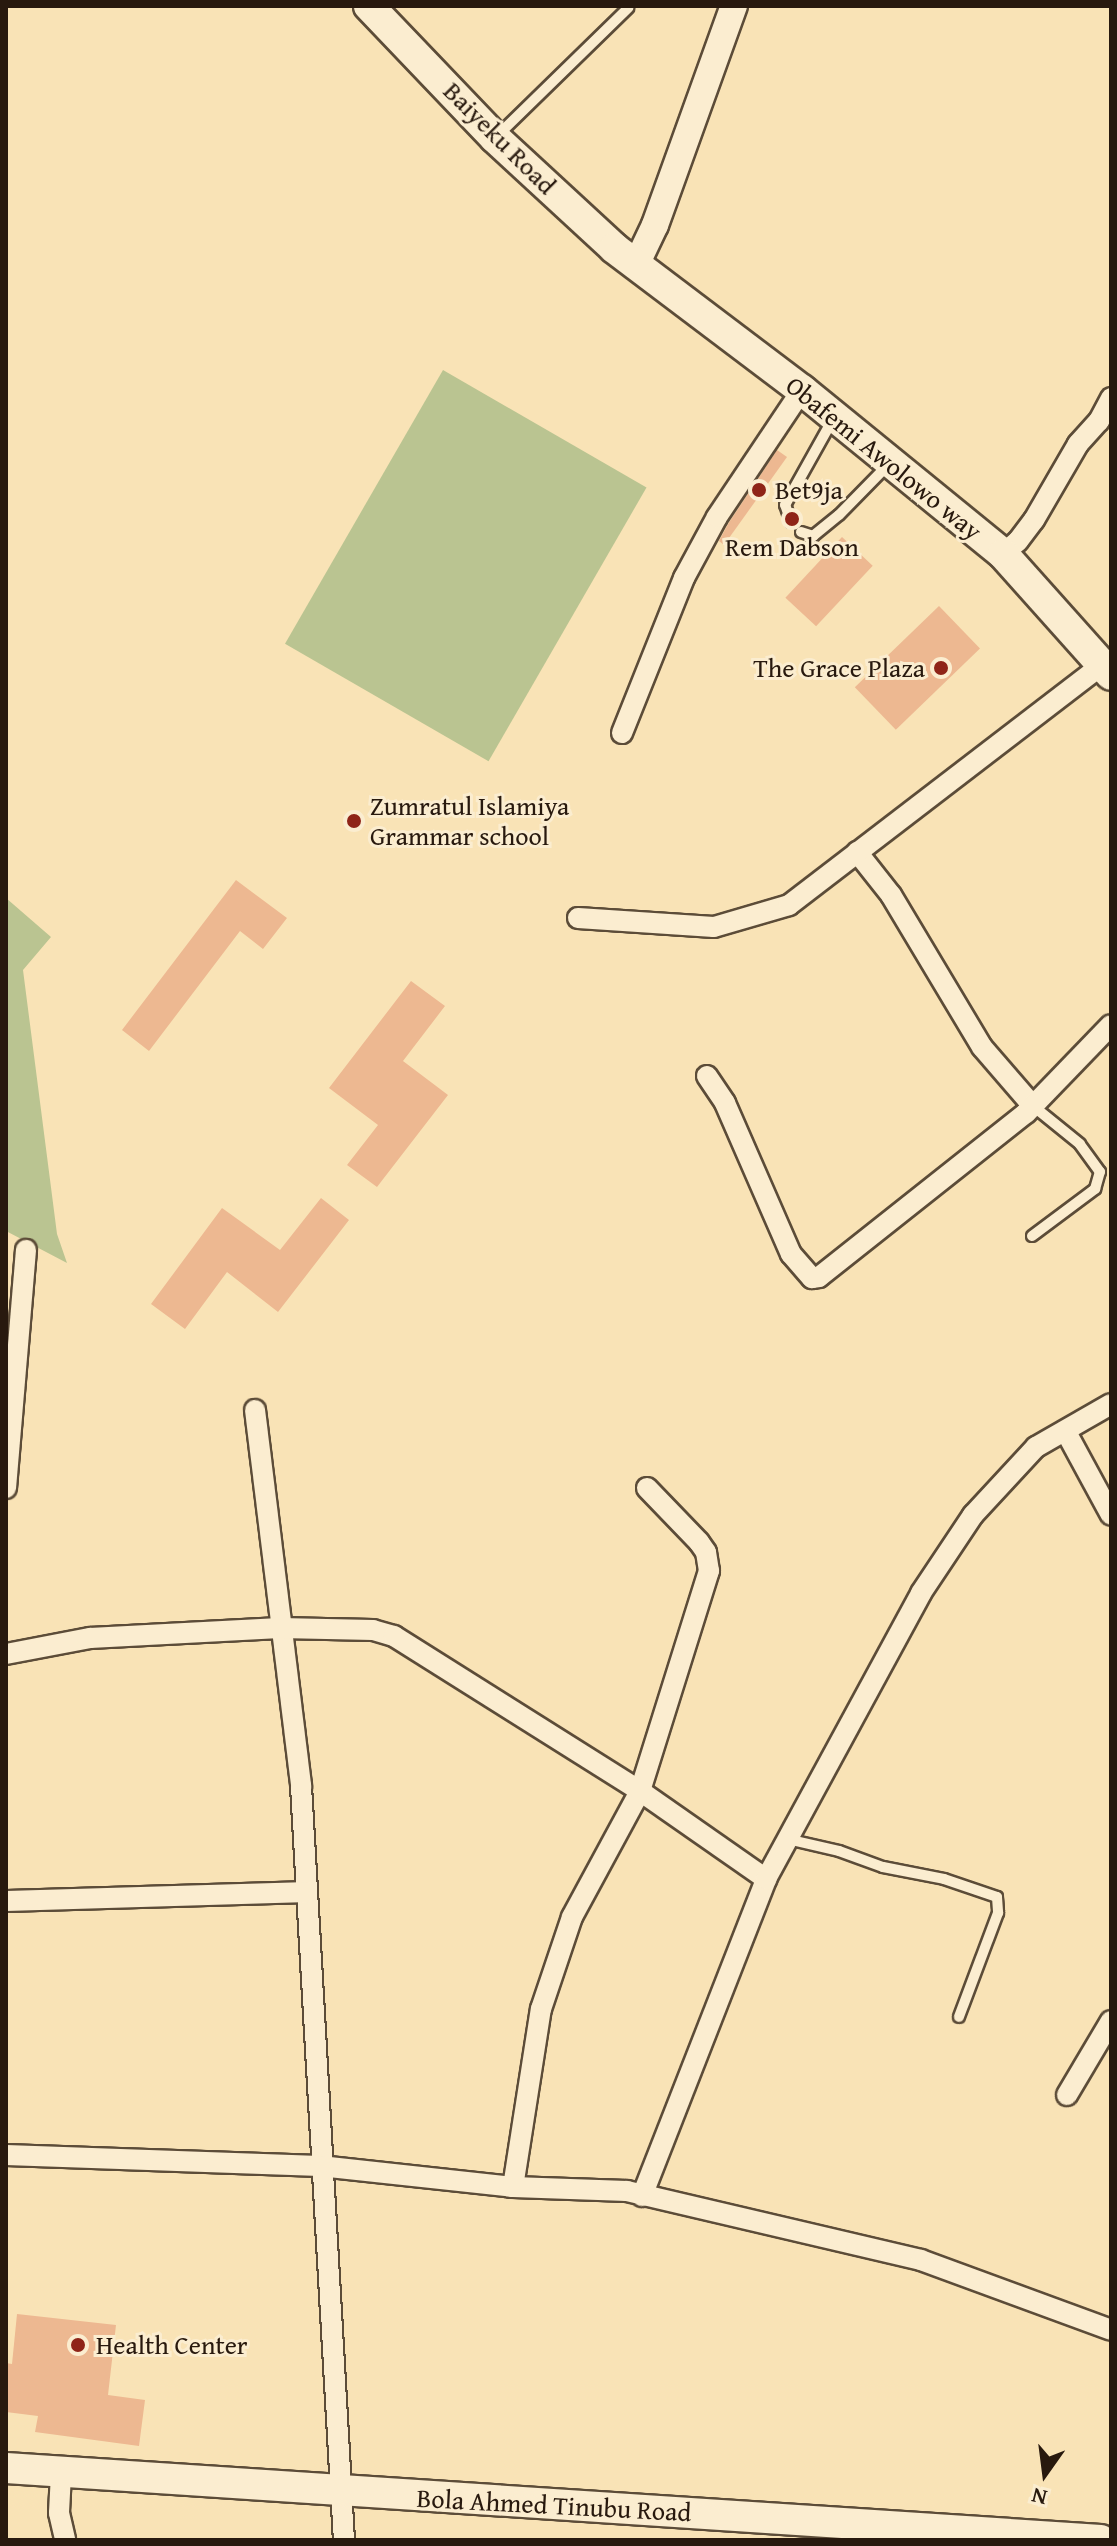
<!DOCTYPE html>
<style>
body{margin:0}
#map{position:relative;width:1117px;height:2546px;overflow:hidden;background:#f9e3b6;font-family:"Gentium Book Plus",serif}
div>[style]{position:absolute}
[style*='--x']{left:calc(var(--x)*1px);top:calc(var(--y)*1px);width:calc(var(--w)*1px);rotate:calc(var(--a)*1deg)}
.green>*{inset:0;background:#bac491;transform-origin:0 0}
.building>*{inset:0;background:#edb891;transform-origin:0 0}
.roads{filter:drop-shadow(2px 0 #5c4c38) drop-shadow(-2px 0 #5c4c38) drop-shadow(0 2px #5c4c38) drop-shadow(0 -2px #5c4c38)}
.service>*{height:10px;margin:-5px;padding:0 5px;transform-origin:5px;border-radius:5px;background:#fbedd0}
.minor>*{height:20px;margin:-10px;padding:0 10px;transform-origin:10px;border-radius:10px;background:#fbedd0}
.tertiary>*{height:26px;margin:-13px;padding:0 13px;transform-origin:13px;border-radius:13px;background:#fbedd0}
.secondary>*{height:30px;margin:-15px;padding:0 15px;transform-origin:15px;border-radius:15px;background:#fbedd0}
.dots>*{width:22px;height:22px;translate:-50% -50%;box-sizing:border-box;border:4px solid #fbedd0;border-radius:50%}
span{translate:-50% -50%;white-space:nowrap;text-align:center;line-height:1.15;-webkit-text-stroke:6px #fbedd0;paint-order:stroke}
.street-label{font-size:26px;color:#28190e}
.poi-label{font-size:26px;color:#28190e}
.left{translate:0 -50%;text-align:left}
.right{translate:-100% -50%;text-align:right}
.frame{position:absolute;inset:0;border:8px solid #28190e;pointer-events:none}
.north{position:absolute;left:1005px;top:2434px;width:80px;height:80px;-webkit-text-stroke:6px #fbedd0;paint-order:stroke;rotate:194deg;font-size:22px;font-weight:700;line-height:32px;text-align:center;color:#28190e}
.north::after{content:'';display:block;margin:auto;width:28px;height:36px;background:#28190e;clip-path:polygon(50% 0,100% 100%,50% 72%,0 100%)}
</style>
<div id="map">
<div class="green">
<div style="left:443px;top:370px;width:235px;height:316px;rotate:30deg"></div>
<div style="clip-path:polygon(6px 898px,51px 937px,23px 970px,57px 1234px,67px 1263px,6px 1231px)"></div>
</div>
<div class="building">
<div style="clip-path:polygon(777px 450px,787px 457px,724px 545px,719px 541px,728px 524px)"></div>
<div style="left:842px;top:537px;width:42px;height:83px;rotate:43deg"></div>
<div style="left:939px;top:606px;width:59px;height:117px;rotate:46deg"></div>
<div style="clip-path:polygon(236px 880px,287px 918px,263px 949px,240px 931px,149px 1051px,122px 1030px)"></div>
<div style="clip-path:polygon(411px 981px,445px 1006px,403px 1061px,448px 1095px,377px 1187px,347px 1165px,378px 1125px,329px 1088px)"></div>
<div style="clip-path:polygon(321px 1198px,349px 1220px,278px 1312px,227px 1272px,185px 1329px,151px 1304px,222px 1208px,280px 1250px)"></div>
<div style="clip-path:polygon(17px 2314px,116px 2325px,108px 2395px,145px 2400px,139px 2446px,35px 2432px,38px 2416px,6px 2412px,6px 2363px,12px 2364px)"></div>
</div>
<div class="roads">
<div class="service">
<div style="--x:496;--y:137;--w:185;--a:-44.3"></div>
<div style="--x:791;--y:522;--w:18;--a:-109"></div>
<div style="--x:785;--y:505;--w:98;--a:-60.8"></div>
<div style="--x:801;--y:532;--w:13;--a:18"></div>
<div style="--x:813;--y:536;--w:33;--a:-39"></div>
<div style="--x:839;--y:515;--w:71;--a:-45.6"></div>
<div style="--x:1032;--y:1236;--w:79;--a:-36.7"></div>
<div style="--x:1095;--y:1189;--w:18;--a:-74"></div>
<div style="--x:1100;--y:1172;--w:34;--a:-126"></div>
<div style="--x:1080;--y:1144;--w:60;--a:-141"></div>
<div style="--x:787;--y:1839;--w:53;--a:13"></div>
<div style="--x:839;--y:1851;--w:47;--a:20"></div>
<div style="--x:883;--y:1867;--w:62;--a:11.1"></div>
<div style="--x:944;--y:1879;--w:56;--a:18.8"></div>
<div style="--x:997;--y:1897;--w:16;--a:86"></div>
<div style="--x:998;--y:1913;--w:111;--a:110.6"></div>
</div>
<div class="minor">
<div style="--x:1003;--y:554;--w:20;--a:-41"></div>
<div style="--x:1018;--y:541;--w:26;--a:-53"></div>
<div style="--x:1034;--y:520;--w:88;--a:-59.9"></div>
<div style="--x:1078;--y:444;--w:31;--a:-48"></div>
<div style="--x:1099;--y:421;--w:26;--a:-62"></div>
<div style="--x:622;--y:733;--w:167;--a:-68.2"></div>
<div style="--x:684;--y:578;--w:69;--a:-61.6"></div>
<div style="--x:717;--y:517;--w:153;--a:-56.2"></div>
<div style="--x:857;--y:852;--w:55;--a:51.7"></div>
<div style="--x:891;--y:895;--w:177;--a:59.1"></div>
<div style="--x:982;--y:1047;--w:78;--a:49.2"></div>
<div style="--x:578;--y:918;--w:136;--a:3.8"></div>
<div style="--x:714;--y:927;--w:78;--a:-16.3"></div>
<div style="--x:789;--y:905;--w:394;--a:-37.5"></div>
<div style="--x:707;--y:1076;--w:32;--a:56"></div>
<div style="--x:725;--y:1103;--w:165;--a:66.4"></div>
<div style="--x:791;--y:1254;--w:32;--a:49"></div>
<div style="--x:812;--y:1278;--w:7;--a:-8"></div>
<div style="--x:819;--y:1277;--w:264;--a:-38.4"></div>
<div style="--x:1026;--y:1113;--w:122;--a:-46"></div>
<div style="--x:255;--y:1410;--w:379;--a:83"></div>
<div style="--x:301;--y:1786;--w:755;--a:86.74"></div>
<div style="--x:1066;--y:1432;--w:94;--a:61.5"></div>
<div style="--x:6;--y:1488;--w:239;--a:-85.2"></div>
<div style="--x:6;--y:1654;--w:86;--a:-10.8"></div>
<div style="--x:90;--y:1638;--w:190;--a:-3"></div>
<div style="--x:280;--y:1628;--w:93;--a:1.2"></div>
<div style="--x:373;--y:1630;--w:22;--a:16"></div>
<div style="--x:394;--y:1636;--w:291;--a:32.2"></div>
<div style="--x:640;--y:1791;--w:154;--a:34.9"></div>
<div style="--x:6;--y:1901;--w:301;--a:-1.7"></div>
<div style="--x:1067;--y:2095;--w:86;--a:-59.3"></div>
<div style="--x:6;--y:2155;--w:314;--a:2"></div>
<div style="--x:320;--y:2166;--w:194;--a:6.2"></div>
<div style="--x:513;--y:2187;--w:114;--a:2"></div>
<div style="--x:627;--y:2191;--w:302;--a:13.2"></div>
<div style="--x:921;--y:2260;--w:202;--a:20.2"></div>
<div style="--x:513;--y:2187;--w:180;--a:-81.1"></div>
<div style="--x:541;--y:2009;--w:97;--a:-71.4"></div>
<div style="--x:572;--y:1917;--w:143;--a:-61.6"></div>
<div style="--x:640;--y:1791;--w:231;--a:-72.6"></div>
<div style="--x:709;--y:1571;--w:19;--a:-99"></div>
<div style="--x:706;--y:1552;--w:12;--a:-125"></div>
<div style="--x:699;--y:1542;--w:75;--a:-133.9"></div>
<div style="--x:642;--y:2196;--w:340;--a:-68.6"></div>
<div style="--x:766;--y:1879;--w:325;--a:-61.5"></div>
<div style="--x:921;--y:1593;--w:94;--a:-56.3"></div>
<div style="--x:973;--y:1515;--w:93;--a:-47.2"></div>
<div style="--x:1036;--y:1447;--w:86;--a:-29.8"></div>
<div style="--x:61;--y:2474;--w:39;--a:93"></div>
<div style="--x:59;--y:2513;--w:28;--a:77"></div>
</div>
<div class="tertiary">
<div style="--x:636;--y:265;--w:44;--a:-64.6"></div>
<div style="--x:655;--y:225;--w:233;--a:-70.2"></div>
</div>
<div class="secondary">
<div style="--x:369;--y:6;--w:182;--a:46.3"></div>
<div style="--x:495;--y:138;--w:162;--a:42.7"></div>
<div style="--x:614;--y:248;--w:236;--a:37.1"></div>
<div style="--x:802;--y:390;--w:259;--a:39.2"></div>
<div style="--x:1003;--y:554;--w:162;--a:48.2"></div>
<div style="--x:6;--y:2468;--w:1097;--a:3.76"></div>
</div>
</div>
<div class="dots">
<div style="left:759px;top:490px;background:#8f2418"></div>
<div style="left:792px;top:519px;background:#8f2418"></div>
<div style="left:941px;top:668px;background:#8f2418"></div>
<div style="left:354px;top:821px;background:#8f2418"></div>
<div style="left:78px;top:2345px;background:#8f2418"></div>
</div>
<div class="street-label">
<span style="left:500px;top:138px;rotate:45deg">Baiyeku Road</span>
<span style="left:884px;top:458px;rotate:39deg">Obafemi Awolowo way</span>
<span style="left:554px;top:2505px;rotate:3deg">Bola Ahmed Tinubu Road</span>
</div>
<div class="poi-label">
<span class="left" style="left:775px;top:490px">Bet9ja</span>
<span style="left:792px;top:547px">Rem Dabson</span>
<span class="right" style="left:925px;top:668px">The Grace Plaza</span>
<span class="left" style="left:370px;top:821px">Zumratul Islamiya<br>Grammar school</span>
<span class="left" style="left:96px;top:2345px">Health Center</span>
</div>
<div class="frame"></div>
<div class="north">N</div>
</div>
